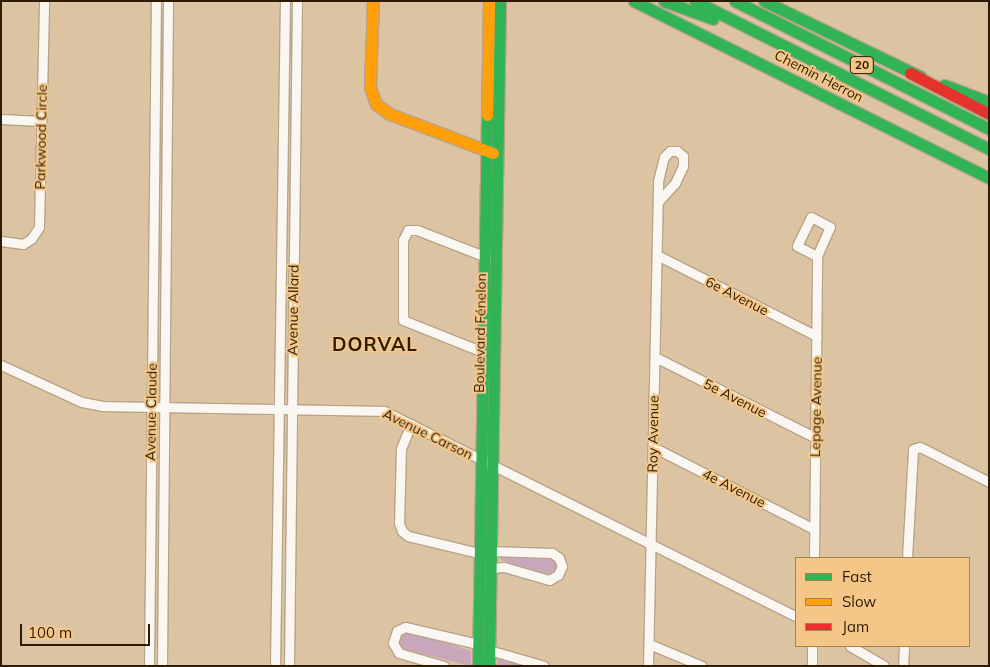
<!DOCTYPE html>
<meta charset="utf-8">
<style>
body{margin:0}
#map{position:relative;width:990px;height:667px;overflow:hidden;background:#dcc3a2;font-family:Mulish,sans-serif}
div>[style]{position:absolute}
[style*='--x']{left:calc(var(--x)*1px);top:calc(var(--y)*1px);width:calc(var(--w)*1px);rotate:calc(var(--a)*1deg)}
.green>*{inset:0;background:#c9a6ba}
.roads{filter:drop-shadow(1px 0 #b7a389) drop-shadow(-1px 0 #b7a389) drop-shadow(0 1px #b7a389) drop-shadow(0 -1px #b7a389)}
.street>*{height:9px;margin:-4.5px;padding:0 4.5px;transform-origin:4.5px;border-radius:4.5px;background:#faf6f1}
.fast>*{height:11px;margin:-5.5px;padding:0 5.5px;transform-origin:5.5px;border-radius:5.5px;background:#30b455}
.slow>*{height:11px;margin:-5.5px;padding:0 5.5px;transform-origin:5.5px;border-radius:5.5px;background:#ff9f0a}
.jam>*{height:11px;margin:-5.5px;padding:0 5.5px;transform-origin:5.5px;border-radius:5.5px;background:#e5322d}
span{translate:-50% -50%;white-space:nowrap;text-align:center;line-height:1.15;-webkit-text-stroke:4px #f4c789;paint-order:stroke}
.shield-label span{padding:1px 4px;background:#f4c789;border:1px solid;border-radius:4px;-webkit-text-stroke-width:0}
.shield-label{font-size:12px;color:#2d1c03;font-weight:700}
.street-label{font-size:14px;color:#2d1c03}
.district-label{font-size:19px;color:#2d1c03;font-weight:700;letter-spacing:1px}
.frame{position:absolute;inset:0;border:2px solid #2d1c03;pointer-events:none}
.legend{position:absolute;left:795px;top:557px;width:175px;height:90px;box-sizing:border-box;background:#f4c789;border:1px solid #a48353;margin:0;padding:6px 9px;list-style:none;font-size:15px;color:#2d1c03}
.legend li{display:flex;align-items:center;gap:10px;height:25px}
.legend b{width:25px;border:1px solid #a48353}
.scale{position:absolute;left:20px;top:624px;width:130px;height:22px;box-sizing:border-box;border:2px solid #2d1c03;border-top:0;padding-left:6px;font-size:15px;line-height:18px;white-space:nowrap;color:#2d1c03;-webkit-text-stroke:4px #f4c789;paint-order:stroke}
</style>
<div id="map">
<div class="green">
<div style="clip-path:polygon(501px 556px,551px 558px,556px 564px,556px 570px,545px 575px,501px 560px)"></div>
<div style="clip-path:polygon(407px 632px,460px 647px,460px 650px,463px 648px,471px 651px,471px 666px,403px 649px,398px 640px)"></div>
<div style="clip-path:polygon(499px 658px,501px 659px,526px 666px,496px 666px)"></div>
</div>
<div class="roads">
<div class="street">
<div style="--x:1;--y:119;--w:40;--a:2.9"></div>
<div style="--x:1;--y:241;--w:22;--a:8"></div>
<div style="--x:23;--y:244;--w:9;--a:-32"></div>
<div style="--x:31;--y:239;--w:14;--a:-56"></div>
<div style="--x:39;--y:227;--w:226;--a:-88.7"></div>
<div style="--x:657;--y:255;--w:179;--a:26.9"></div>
<div style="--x:483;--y:352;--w:86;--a:-158.2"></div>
<div style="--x:403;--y:320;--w:80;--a:-90"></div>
<div style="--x:403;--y:240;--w:11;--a:-63"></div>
<div style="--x:408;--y:230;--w:9;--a:0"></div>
<div style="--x:417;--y:230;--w:77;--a:21.3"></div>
<div style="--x:655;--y:357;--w:180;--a:26.7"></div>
<div style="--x:1;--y:365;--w:89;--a:24.6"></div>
<div style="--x:82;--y:402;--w:21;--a:11"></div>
<div style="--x:103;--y:406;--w:281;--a:1"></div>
<div style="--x:384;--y:411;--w:460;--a:26.5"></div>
<div style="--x:411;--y:424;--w:27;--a:112"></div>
<div style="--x:401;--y:449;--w:74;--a:91.5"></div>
<div style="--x:399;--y:523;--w:9;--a:69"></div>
<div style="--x:402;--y:531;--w:8;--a:40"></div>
<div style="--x:408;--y:536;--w:73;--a:13.5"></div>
<div style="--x:653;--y:447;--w:181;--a:27"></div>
<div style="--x:814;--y:558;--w:302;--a:-89.4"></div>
<div style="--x:817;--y:256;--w:32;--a:-66"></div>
<div style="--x:830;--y:227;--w:21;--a:-152"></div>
<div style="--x:811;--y:217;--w:32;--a:116"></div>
<div style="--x:797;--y:246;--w:22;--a:27"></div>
<div style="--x:907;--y:558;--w:109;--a:-86.8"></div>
<div style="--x:913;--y:449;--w:7;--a:-16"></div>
<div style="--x:920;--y:447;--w:77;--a:26.9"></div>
<div style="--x:491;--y:568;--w:13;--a:-4"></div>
<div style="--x:504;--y:567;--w:47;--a:16.1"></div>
<div style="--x:549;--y:580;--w:10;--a:-29"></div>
<div style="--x:558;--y:575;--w:10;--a:-66"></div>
<div style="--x:562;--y:566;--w:9;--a:-111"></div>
<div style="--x:559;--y:558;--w:9;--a:-144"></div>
<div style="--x:552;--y:553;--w:61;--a:-178.1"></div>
<div style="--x:649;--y:644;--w:57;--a:22.5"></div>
<div style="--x:850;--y:646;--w:39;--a:30"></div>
<div style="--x:489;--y:650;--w:57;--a:16.2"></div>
<div style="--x:149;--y:666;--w:665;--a:-89.4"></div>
<div style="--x:162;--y:666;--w:665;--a:-89.48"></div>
<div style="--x:275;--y:666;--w:665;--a:-89.14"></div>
<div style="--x:289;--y:666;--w:665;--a:-89.31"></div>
<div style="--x:444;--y:666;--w:47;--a:-163.9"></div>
<div style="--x:399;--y:653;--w:12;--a:-121"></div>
<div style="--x:393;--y:643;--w:13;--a:-72"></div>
<div style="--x:397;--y:631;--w:9;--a:-27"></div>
<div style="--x:405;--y:627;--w:75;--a:13.1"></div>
<div style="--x:648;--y:666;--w:485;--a:-88.8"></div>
<div style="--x:658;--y:181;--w:25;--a:-76"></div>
<div style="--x:664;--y:157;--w:8;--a:-45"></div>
<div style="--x:670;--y:151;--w:7;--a:0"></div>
<div style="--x:677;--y:151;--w:8;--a:40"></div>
<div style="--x:683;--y:156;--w:10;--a:90"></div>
<div style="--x:683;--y:166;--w:19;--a:115"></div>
<div style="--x:675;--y:183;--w:25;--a:132"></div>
<div style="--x:812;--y:666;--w:20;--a:-90"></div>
<div style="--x:903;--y:666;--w:20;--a:-87"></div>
</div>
<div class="fast">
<div style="--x:634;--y:1;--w:397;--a:26.5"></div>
<div style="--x:664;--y:1;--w:52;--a:20.2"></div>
<div style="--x:695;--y:1;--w:329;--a:26.7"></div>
<div style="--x:735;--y:1;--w:284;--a:26.7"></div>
<div style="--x:764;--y:1;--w:174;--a:25.8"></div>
<div style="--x:944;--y:85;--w:48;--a:20.7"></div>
<div style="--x:478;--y:666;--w:551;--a:-89.06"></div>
<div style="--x:489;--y:666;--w:665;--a:-89.05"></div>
</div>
<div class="slow">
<div style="--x:373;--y:1;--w:86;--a:92"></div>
<div style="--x:370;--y:87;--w:18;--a:71"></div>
<div style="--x:376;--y:104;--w:17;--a:36"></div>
<div style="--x:390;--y:114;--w:110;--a:20.7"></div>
<div style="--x:487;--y:115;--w:114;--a:-89"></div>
</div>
<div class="jam">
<div style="--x:910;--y:73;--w:89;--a:27.4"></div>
</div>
</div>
<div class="shield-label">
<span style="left:862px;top:65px">20</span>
</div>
<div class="street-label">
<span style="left:819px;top:76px;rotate:27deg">Chemin Herron</span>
<span style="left:41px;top:137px;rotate:-89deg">Parkwood Circle</span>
<span style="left:737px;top:296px;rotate:27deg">6e Avenue</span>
<span style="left:293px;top:310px;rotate:-89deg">Avenue Allard</span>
<span style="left:480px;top:333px;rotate:-89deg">Boulevard Fénelon</span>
<span style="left:735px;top:398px;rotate:27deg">5e Avenue</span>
<span style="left:816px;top:407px;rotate:-89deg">Lepage Avenue</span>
<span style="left:151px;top:412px;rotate:-89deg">Avenue Claude</span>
<span style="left:428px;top:434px;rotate:26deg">Avenue Carson</span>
<span style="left:653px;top:434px;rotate:-89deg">Roy Avenue</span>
<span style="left:734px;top:488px;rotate:27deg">4e Avenue</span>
</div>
<div class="district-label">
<span style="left:375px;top:345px">DORVAL</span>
</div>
<div class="frame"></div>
<ul class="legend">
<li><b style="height:6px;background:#30b455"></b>Fast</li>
<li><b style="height:6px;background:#ff9f0a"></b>Slow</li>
<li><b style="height:6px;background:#e5322d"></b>Jam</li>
</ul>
<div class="scale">100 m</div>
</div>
